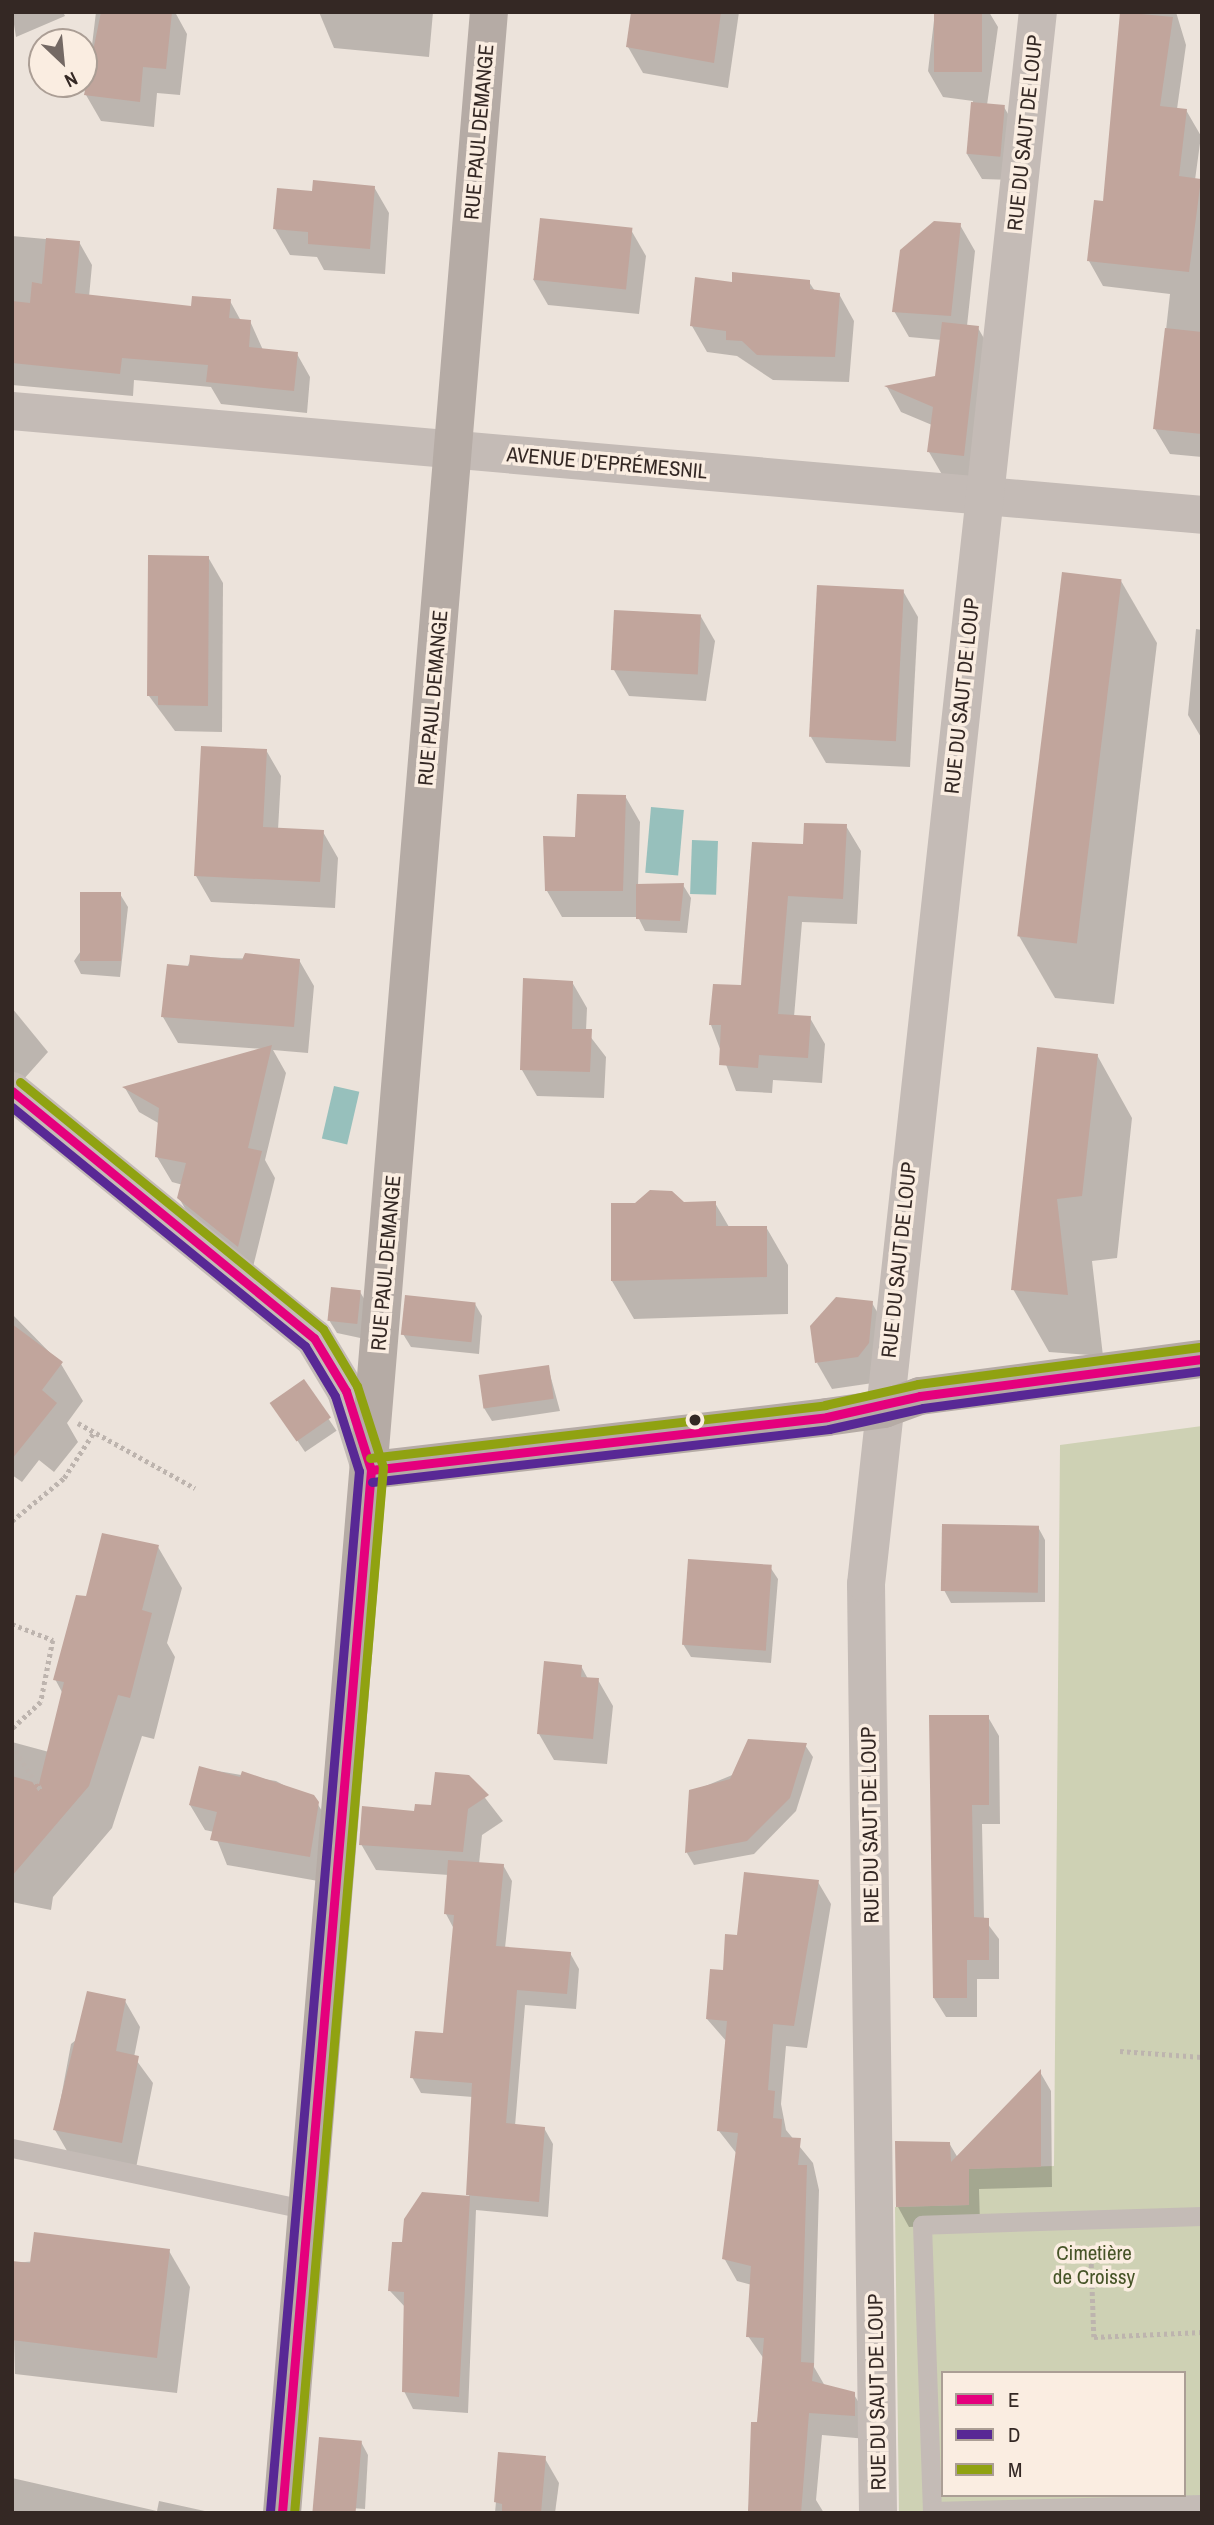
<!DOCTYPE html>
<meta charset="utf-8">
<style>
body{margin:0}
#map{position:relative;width:1214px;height:2525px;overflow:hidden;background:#ece3db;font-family:"Archivo Narrow",sans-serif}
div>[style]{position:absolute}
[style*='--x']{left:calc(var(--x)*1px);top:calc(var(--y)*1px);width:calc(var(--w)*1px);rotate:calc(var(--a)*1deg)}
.green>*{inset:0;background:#ced1b4}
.water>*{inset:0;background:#97c0bc;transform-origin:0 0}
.shadow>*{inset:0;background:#0003;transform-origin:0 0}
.building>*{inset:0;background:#c1a59c;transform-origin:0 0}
.path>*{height:4.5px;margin-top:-2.25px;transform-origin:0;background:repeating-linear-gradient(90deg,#bdb4ae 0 3.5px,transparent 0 7px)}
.lane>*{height:19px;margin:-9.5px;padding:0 9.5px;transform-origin:9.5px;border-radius:9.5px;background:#c4bbb6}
.street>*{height:38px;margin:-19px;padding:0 19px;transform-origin:19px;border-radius:19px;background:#c4bbb6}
.secondary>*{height:38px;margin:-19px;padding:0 19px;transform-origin:19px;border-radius:19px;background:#b5aba5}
.bus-1>*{height:9px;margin:-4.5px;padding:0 4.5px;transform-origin:4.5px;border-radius:4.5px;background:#e5007d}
.bus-2>*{height:9px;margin:-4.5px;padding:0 4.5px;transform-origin:4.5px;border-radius:4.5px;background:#582895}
.bus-3>*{height:9px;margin:-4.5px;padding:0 4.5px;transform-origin:4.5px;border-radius:4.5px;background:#90a211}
.dots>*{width:19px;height:19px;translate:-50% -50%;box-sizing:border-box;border:4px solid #faede1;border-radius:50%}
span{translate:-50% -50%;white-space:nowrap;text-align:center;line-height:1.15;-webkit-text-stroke:7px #faede1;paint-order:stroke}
.street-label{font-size:21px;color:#342824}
.park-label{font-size:21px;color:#465427}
.frame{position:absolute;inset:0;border:14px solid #342824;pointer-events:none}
.legend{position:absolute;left:941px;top:2371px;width:245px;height:126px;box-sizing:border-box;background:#faede1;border:2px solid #ab9e95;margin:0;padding:9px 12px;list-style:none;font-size:21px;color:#342824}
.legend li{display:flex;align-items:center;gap:14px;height:35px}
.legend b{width:35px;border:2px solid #ab9e95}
.north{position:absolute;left:28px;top:28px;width:70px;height:70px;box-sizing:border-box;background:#faede1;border:2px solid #ab9e95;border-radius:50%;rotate:154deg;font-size:19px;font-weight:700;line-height:28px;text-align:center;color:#342824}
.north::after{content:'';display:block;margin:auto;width:24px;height:32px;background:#746964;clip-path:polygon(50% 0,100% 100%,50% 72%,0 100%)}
</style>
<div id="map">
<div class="green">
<div style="clip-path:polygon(evenodd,1202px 1426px,1202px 2513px,899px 2513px,895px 2207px,969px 2205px,969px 2169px,1054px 2166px,1060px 1445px,1202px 1426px,943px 2373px,1184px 2373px,1184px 2495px,943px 2495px,943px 2373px)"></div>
</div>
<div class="water">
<div style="left:651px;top:807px;width:33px;height:66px;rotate:5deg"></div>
<div style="left:692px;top:840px;width:26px;height:54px;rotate:2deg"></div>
<div style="left:334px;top:1086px;width:26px;height:54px;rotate:13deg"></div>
</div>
<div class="shadow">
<div style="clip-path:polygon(12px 12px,63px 12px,65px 16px,16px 37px)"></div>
<div style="clip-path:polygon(96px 12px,175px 12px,187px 34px,180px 95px,157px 93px,154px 127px,101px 121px,86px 95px)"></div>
<div style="clip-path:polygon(319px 12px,433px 12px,429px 57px,334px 48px)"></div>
<div style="clip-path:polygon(633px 12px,739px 12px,728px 88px,643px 73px,628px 47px)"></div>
<div style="clip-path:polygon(935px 12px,989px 12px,998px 27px,987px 105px,1004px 107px,1019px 133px,1013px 180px,982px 179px,967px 154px,973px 101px,943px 97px,928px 71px)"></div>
<div style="clip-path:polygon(1122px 12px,1176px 12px,1186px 45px,1177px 109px,1186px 110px,1201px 136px,1195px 180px,1202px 184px,1202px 457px,1170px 454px,1155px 429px,1170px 294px,1103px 286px,1089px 261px,1105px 203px)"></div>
<div style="clip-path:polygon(374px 187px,389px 213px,385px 274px,324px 270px,317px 257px,290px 255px,275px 229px,314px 193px)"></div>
<div style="clip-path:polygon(960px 225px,975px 251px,967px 326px,978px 328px,993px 354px,978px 481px,944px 478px,929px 452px,932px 425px,901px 412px,887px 387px,937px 378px,942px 340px,909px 337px,894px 311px)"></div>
<div style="clip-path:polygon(631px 230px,646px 256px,639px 314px,548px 305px,533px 279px)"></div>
<div style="clip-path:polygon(12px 236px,79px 242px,92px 265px,89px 297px,193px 308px,230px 301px,241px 321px,250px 321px,263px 350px,297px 354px,310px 377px,307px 413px,221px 404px,211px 387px,134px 380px,133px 396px,12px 385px)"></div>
<div style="clip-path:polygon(809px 282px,815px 291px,839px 294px,854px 321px,849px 382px,773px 380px,737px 356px,707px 352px,692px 326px,734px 284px)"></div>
<div style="clip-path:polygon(208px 557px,223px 583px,222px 732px,175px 731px,149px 696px)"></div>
<div style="clip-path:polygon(1121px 581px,1157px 643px,1114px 1004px,1055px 998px,1019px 936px)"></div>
<div style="clip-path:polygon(903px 591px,918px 617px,910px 767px,826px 763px,811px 737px)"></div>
<div style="clip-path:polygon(700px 615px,715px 641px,706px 701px,629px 696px,614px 670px)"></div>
<div style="clip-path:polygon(1196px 629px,1202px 630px,1202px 739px,1188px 715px)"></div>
<div style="clip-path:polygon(266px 750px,281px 776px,278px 830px,323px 832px,338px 858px,335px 908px,211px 902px,196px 876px)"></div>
<div style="clip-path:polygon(625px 796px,640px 822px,638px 886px,683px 885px,691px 898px,687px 933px,645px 931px,638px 917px,562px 917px,547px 891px)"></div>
<div style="clip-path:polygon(846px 826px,861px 851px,857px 924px,802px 922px,794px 1017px,810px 1018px,825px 1044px,822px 1083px,773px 1080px,772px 1093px,736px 1091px,711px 1025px,743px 987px,805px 845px)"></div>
<div style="clip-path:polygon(120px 894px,128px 907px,120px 977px,81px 974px,74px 961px)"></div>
<div style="clip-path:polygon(192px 957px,299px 960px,314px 986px,308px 1053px,273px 1050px,286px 1073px,265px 1160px,275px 1178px,252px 1271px,194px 1224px,179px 1198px,183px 1185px,172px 1182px,157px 1157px,160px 1124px,139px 1112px,125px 1088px,263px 1049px,178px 1043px,163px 1017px)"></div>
<div style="clip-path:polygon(572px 982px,587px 1008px,586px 1031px,606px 1057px,604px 1098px,537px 1096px,522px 1070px)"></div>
<div style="clip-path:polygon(12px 1008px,48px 1052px,23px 1080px,12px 1071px)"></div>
<div style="clip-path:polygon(1097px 1055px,1132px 1118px,1117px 1258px,1092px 1261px,1103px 1356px,1049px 1352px,1013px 1289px)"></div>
<div style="clip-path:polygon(715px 1203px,729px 1227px,766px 1227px,788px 1265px,788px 1314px,634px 1319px,612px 1281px,683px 1204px)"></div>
<div style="clip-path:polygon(360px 1292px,368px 1305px,365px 1339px,337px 1333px,329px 1320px)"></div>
<div style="clip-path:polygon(872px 1303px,887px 1329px,873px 1383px,832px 1389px,817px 1363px)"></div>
<div style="clip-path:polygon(475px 1304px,482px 1316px,479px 1354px,411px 1347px,403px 1334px)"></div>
<div style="clip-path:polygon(12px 1314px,61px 1364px,83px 1401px,67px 1423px,78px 1442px,54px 1472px,39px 1460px,22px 1482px,12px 1475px)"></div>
<div style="clip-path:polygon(548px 1367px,560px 1411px,492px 1421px,484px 1408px)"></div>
<div style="left:303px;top:1381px;width:60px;height:38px;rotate:56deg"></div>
<div style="clip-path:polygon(1038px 1527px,1045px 1540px,1045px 1602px,951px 1603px,944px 1590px)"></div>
<div style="clip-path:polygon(158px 1547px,182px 1588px,167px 1643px,175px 1657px,154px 1739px,142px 1736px,112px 1828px,53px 1897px,51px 1910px,12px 1902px,12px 1742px,49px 1752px,63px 1694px,55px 1679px,87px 1598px)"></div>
<div style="clip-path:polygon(770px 1567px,778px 1579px,771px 1663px,691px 1657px,683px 1644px)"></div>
<div style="clip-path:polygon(581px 1666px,588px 1679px,598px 1680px,613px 1706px,607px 1764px,554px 1760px,539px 1734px)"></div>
<div style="clip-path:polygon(988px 1717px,999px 1736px,1000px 1824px,982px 1824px,984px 1919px,999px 1939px,999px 1979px,977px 1979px,977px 2017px,946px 2017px,934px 1998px)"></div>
<div style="clip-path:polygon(805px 1745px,813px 1757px,796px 1811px,754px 1854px,694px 1865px,687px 1853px,691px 1792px)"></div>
<div style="clip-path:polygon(200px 1768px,276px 1781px,317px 1803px,333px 1829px,324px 1882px,227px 1865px,214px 1832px,205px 1830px,190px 1805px)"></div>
<div style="clip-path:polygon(468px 1776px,503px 1821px,482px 1835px,479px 1864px,503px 1865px,512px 1881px,505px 1948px,570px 1953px,579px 1969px,576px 2009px,525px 2005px,515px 2126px,544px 2128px,553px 2144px,548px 2217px,476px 2210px,468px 2413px,413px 2409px,404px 2391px,406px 2308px,390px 2291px,404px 2244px,469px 2198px,473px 2097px,421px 2093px,412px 2077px,445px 2035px,454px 1929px,446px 1914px,449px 1875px,376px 1870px,361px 1844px,433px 1807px)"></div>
<div style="clip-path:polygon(818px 1882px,831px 1904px,807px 2048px,786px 2046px,781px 2104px,786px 2130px,813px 2163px,819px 2190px,814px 2367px,825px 2386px,853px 2393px,867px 2416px,867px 2439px,822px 2435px,816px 2500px,824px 2513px,748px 2513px,764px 2359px,748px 2336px,752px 2285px,737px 2281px,724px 2258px,737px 2154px,719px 2131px,727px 2042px,707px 2019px,739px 1937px)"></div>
<div style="clip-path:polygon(125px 2001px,140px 2027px,134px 2057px,153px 2083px,136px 2168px,70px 2156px,55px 2130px,71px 2044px)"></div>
<div style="clip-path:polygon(1040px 2072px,1051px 2091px,1052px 2187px,979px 2189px,980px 2224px,909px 2227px,898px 2207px,949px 2143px,958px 2158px)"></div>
<div style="clip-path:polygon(169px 2251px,190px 2287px,177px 2393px,15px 2374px,12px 2263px)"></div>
<div style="clip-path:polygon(361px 2442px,368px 2455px,365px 2509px,324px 2506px)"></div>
<div style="clip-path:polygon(500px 2454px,544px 2457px,559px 2483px,555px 2513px,495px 2513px)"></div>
<div style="clip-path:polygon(12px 2478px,157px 2511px,159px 2501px,214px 2513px,12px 2513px)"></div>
</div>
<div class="building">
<div style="clip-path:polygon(101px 12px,172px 12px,166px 69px,143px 67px,140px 102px,84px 95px)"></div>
<div style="clip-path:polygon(631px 12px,721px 12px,714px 63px,626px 47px)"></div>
<div style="left:934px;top:12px;width:48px;height:60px"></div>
<div style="clip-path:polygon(1120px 12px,1173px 17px,1160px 106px,1187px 109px,1179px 176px,1201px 179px,1189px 272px,1087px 261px,1094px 200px,1103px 201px)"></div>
<div style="left:971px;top:102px;width:34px;height:52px;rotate:5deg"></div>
<div style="clip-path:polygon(313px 180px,375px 186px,370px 249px,308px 244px,308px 232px,273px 229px,277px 188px,312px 191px)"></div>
<div style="left:540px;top:218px;width:93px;height:62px;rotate:6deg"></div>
<div style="clip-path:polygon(934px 221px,961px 223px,951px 316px,892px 312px,900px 250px)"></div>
<div style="clip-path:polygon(46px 238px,80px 241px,75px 293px,191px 306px,192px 296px,231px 299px,229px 318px,251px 320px,249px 347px,298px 352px,294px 391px,206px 382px,208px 365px,122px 358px,120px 374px,12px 363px,12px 301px,30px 303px,32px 282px,42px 284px)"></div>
<div style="clip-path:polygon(732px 272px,810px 280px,810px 289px,840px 293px,835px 357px,757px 355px,742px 341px,726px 340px,726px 331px,690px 326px,695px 277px,732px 282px)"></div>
<div style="clip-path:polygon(942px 322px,979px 326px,964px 456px,927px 452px,933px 407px,884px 386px,935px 376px)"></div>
<div style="clip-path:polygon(1165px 328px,1202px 332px,1202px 434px,1153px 429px)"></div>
<div style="clip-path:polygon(148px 555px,209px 556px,208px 706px,158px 705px,158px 696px,147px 696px)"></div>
<div style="left:1062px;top:572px;width:60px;height:367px;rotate:7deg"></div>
<div style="left:817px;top:585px;width:87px;height:152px;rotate:3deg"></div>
<div style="left:614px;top:610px;width:87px;height:60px;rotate:3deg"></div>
<div style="clip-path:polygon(201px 746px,267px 749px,263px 827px,324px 830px,320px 882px,194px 876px)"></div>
<div style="clip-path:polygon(577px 794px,626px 795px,623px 891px,545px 891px,543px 836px,575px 837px)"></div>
<div style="clip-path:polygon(804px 823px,847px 824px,843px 899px,788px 896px,778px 1014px,811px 1016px,808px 1058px,759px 1055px,758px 1068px,719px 1065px,721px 1025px,709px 1025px,713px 984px,741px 985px,752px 842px,803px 844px)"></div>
<div style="clip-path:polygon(684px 883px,680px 921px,636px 919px,636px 884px)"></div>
<div style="left:80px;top:892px;width:41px;height:69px"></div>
<div style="clip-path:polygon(245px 953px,300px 959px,294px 1027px,161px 1017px,167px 964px,189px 966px,190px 955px,242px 960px)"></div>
<div style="clip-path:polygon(523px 978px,573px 981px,572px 1029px,592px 1029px,590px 1072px,520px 1070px)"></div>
<div style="clip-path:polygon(272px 1045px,248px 1148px,262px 1151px,238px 1247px,177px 1198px,186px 1163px,155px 1157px,159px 1108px,122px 1087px)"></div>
<div style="clip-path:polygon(1037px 1047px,1098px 1054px,1082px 1196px,1057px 1199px,1068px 1295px,1011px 1290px)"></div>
<div style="clip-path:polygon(650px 1190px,672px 1191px,684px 1202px,716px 1201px,716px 1226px,767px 1226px,767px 1277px,611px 1281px,611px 1203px,635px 1203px)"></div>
<div style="left:331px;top:1287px;width:30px;height:34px;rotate:6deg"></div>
<div style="left:405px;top:1295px;width:71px;height:40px;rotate:6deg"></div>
<div style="clip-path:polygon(836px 1297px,873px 1301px,869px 1343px,858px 1357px,815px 1363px,810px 1326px)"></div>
<div style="clip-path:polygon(12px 1324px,63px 1362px,42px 1390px,57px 1403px,12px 1459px)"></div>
<div style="left:549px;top:1365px;width:34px;height:71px;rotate:82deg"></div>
<div style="left:304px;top:1379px;width:47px;height:42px;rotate:55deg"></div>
<div style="left:942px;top:1524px;width:97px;height:67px;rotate:1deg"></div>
<div style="clip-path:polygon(102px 1533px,159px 1545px,142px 1610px,152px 1613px,130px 1698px,118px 1695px,89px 1786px,12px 1876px,12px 1776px,39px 1784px,64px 1682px,53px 1680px,76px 1595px,86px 1596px)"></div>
<div style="left:688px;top:1559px;width:84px;height:86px;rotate:4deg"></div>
<div style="clip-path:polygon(544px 1661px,582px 1665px,581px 1677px,599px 1678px,593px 1739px,537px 1734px)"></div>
<div style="clip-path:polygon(929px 1715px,989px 1715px,989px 1805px,972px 1805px,974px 1917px,989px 1918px,989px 1960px,967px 1960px,967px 1998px,933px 1998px)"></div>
<div style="clip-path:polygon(748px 1739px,807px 1743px,790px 1798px,747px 1841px,685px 1853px,689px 1790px,730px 1779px)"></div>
<div style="clip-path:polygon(199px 1766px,240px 1777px,242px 1771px,314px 1795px,319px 1802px,310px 1857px,210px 1840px,217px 1812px,189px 1805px)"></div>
<div style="clip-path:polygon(435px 1772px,469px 1775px,489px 1795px,468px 1809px,463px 1852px,359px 1845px,362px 1806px,414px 1811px,415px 1804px,431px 1805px)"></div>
<div style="clip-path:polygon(448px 1860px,504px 1864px,496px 1946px,571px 1952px,567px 1994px,517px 1990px,506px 2123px,545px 2127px,539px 2202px,466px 2195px,472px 2083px,410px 2078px,415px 2031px,443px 2033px,454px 1915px,444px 1914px)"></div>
<div style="clip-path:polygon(744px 1872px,819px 1880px,794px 2026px,773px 2024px,768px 2090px,775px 2091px,773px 2118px,782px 2119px,781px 2137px,801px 2138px,798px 2165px,807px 2165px,801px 2362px,814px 2363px,812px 2381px,855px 2392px,855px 2416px,809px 2413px,801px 2513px,748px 2513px,751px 2422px,757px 2422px,764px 2338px,746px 2337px,751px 2266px,722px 2259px,738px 2133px,717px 2131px,727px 2021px,706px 2019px,710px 1969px,723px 1970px,725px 1934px,737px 1935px)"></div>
<div style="clip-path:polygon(87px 1991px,126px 1999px,116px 2051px,139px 2056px,122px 2143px,53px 2130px)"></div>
<div style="clip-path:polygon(1041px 2069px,1041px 2167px,969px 2169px,969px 2205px,896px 2207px,895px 2141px,950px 2142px,951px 2162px)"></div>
<div style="clip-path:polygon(422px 2192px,470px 2196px,459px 2397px,402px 2392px,404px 2292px,388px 2291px,392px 2242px,402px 2242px,404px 2219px)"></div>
<div style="clip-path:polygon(34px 2232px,170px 2249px,157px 2358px,12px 2340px,12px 2261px,30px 2263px)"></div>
<div style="left:319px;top:2437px;width:43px;height:76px;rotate:5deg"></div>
<div style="clip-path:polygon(498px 2452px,546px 2456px,541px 2513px,502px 2513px,502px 2504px,494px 2502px)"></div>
</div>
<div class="path">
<div style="--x:78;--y:1423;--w:134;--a:29.1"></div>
<div style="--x:12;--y:1521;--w:67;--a:-39.6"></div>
<div style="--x:64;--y:1478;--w:55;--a:-56.9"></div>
<div style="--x:12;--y:1624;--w:44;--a:21.3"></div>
<div style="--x:53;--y:1640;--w:63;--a:101"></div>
<div style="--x:41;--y:1702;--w:40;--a:137"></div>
<div style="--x:12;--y:1745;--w:54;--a:57.2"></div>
<div style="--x:1120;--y:2051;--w:82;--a:4.2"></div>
<div style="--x:1091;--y:2250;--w:87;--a:88"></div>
<div style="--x:1094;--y:2337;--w:108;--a:-2.7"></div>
</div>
<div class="lane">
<div style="--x:12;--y:2148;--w:302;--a:11.8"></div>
<div style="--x:1202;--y:2216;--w:280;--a:178.2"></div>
<div style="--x:922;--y:2225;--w:286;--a:88"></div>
<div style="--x:932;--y:2511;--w:270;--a:-1.5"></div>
</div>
<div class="street">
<div style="--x:12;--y:411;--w:1195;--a:4.99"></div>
<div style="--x:12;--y:1091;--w:390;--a:39.3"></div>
<div style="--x:314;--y:1338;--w:62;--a:58.9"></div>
<div style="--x:346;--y:1391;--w:77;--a:72.7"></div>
<div style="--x:878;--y:2513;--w:929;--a:-90.74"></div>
<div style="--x:866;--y:1584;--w:1581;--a:-83.76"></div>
</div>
<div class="secondary">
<div style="--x:371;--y:1470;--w:459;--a:-6.6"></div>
<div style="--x:827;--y:1417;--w:58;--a:-8"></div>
<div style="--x:884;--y:1409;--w:38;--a:-20"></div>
<div style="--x:920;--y:1396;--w:284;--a:-7.5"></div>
<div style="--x:282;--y:2513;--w:2510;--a:-85.27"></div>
</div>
<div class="bus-1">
<div style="--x:12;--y:1091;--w:390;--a:39.3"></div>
<div style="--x:314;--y:1338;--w:62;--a:58.9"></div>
<div style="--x:346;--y:1391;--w:83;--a:72.4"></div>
<div style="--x:371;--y:1470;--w:1047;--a:94.88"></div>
<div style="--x:371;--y:1470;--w:459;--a:-6.6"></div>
<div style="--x:827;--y:1417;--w:95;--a:-12.7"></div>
<div style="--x:920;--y:1396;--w:284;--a:-7.5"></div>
</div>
<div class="bus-2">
<div style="--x:12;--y:1107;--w:378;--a:39.2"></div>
<div style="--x:305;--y:1346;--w:58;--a:59"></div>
<div style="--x:335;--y:1396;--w:79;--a:72.3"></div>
<div style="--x:359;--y:1471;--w:1045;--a:94.89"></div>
<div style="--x:372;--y:1482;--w:460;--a:-6.6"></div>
<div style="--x:829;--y:1429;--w:96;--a:-12.6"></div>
<div style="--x:923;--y:1408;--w:281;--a:-7.6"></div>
</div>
<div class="bus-3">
<div style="--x:20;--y:1082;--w:391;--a:39.2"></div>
<div style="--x:323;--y:1329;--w:66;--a:59.2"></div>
<div style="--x:357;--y:1386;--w:85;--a:72.2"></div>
<div style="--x:383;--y:1467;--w:1050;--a:94.86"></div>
<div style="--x:370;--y:1458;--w:458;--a:-6.6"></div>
<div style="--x:825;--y:1405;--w:95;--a:-12.7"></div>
<div style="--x:918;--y:1384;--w:284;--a:-7.5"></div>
</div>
<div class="dots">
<div style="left:695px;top:1420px;background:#342824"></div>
</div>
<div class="street-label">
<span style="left:479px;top:132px;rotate:-85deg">RUE PAUL DEMANGE</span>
<span style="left:1025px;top:133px;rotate:-84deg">RUE DU SAUT DE LOUP</span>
<span style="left:607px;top:463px;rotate:5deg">AVENUE D'EPRÉMESNIL</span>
<span style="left:962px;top:696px;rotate:-84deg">RUE DU SAUT DE LOUP</span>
<span style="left:433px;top:698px;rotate:-85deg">RUE PAUL DEMANGE</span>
<span style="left:899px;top:1260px;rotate:-84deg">RUE DU SAUT DE LOUP</span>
<span style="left:386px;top:1263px;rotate:-85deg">RUE PAUL DEMANGE</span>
<span style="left:870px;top:1825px;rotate:-91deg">RUE DU SAUT DE LOUP</span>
<span style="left:877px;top:2392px;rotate:-91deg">RUE DU SAUT DE LOUP</span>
</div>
<div class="park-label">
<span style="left:1094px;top:2265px">Cimetière<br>de Croissy</span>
</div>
<div class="frame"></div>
<ul class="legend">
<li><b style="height:9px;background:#e5007d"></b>E</li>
<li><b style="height:9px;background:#582895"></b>D</li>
<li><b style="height:9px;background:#90a211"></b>M</li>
</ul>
<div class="north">N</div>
</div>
